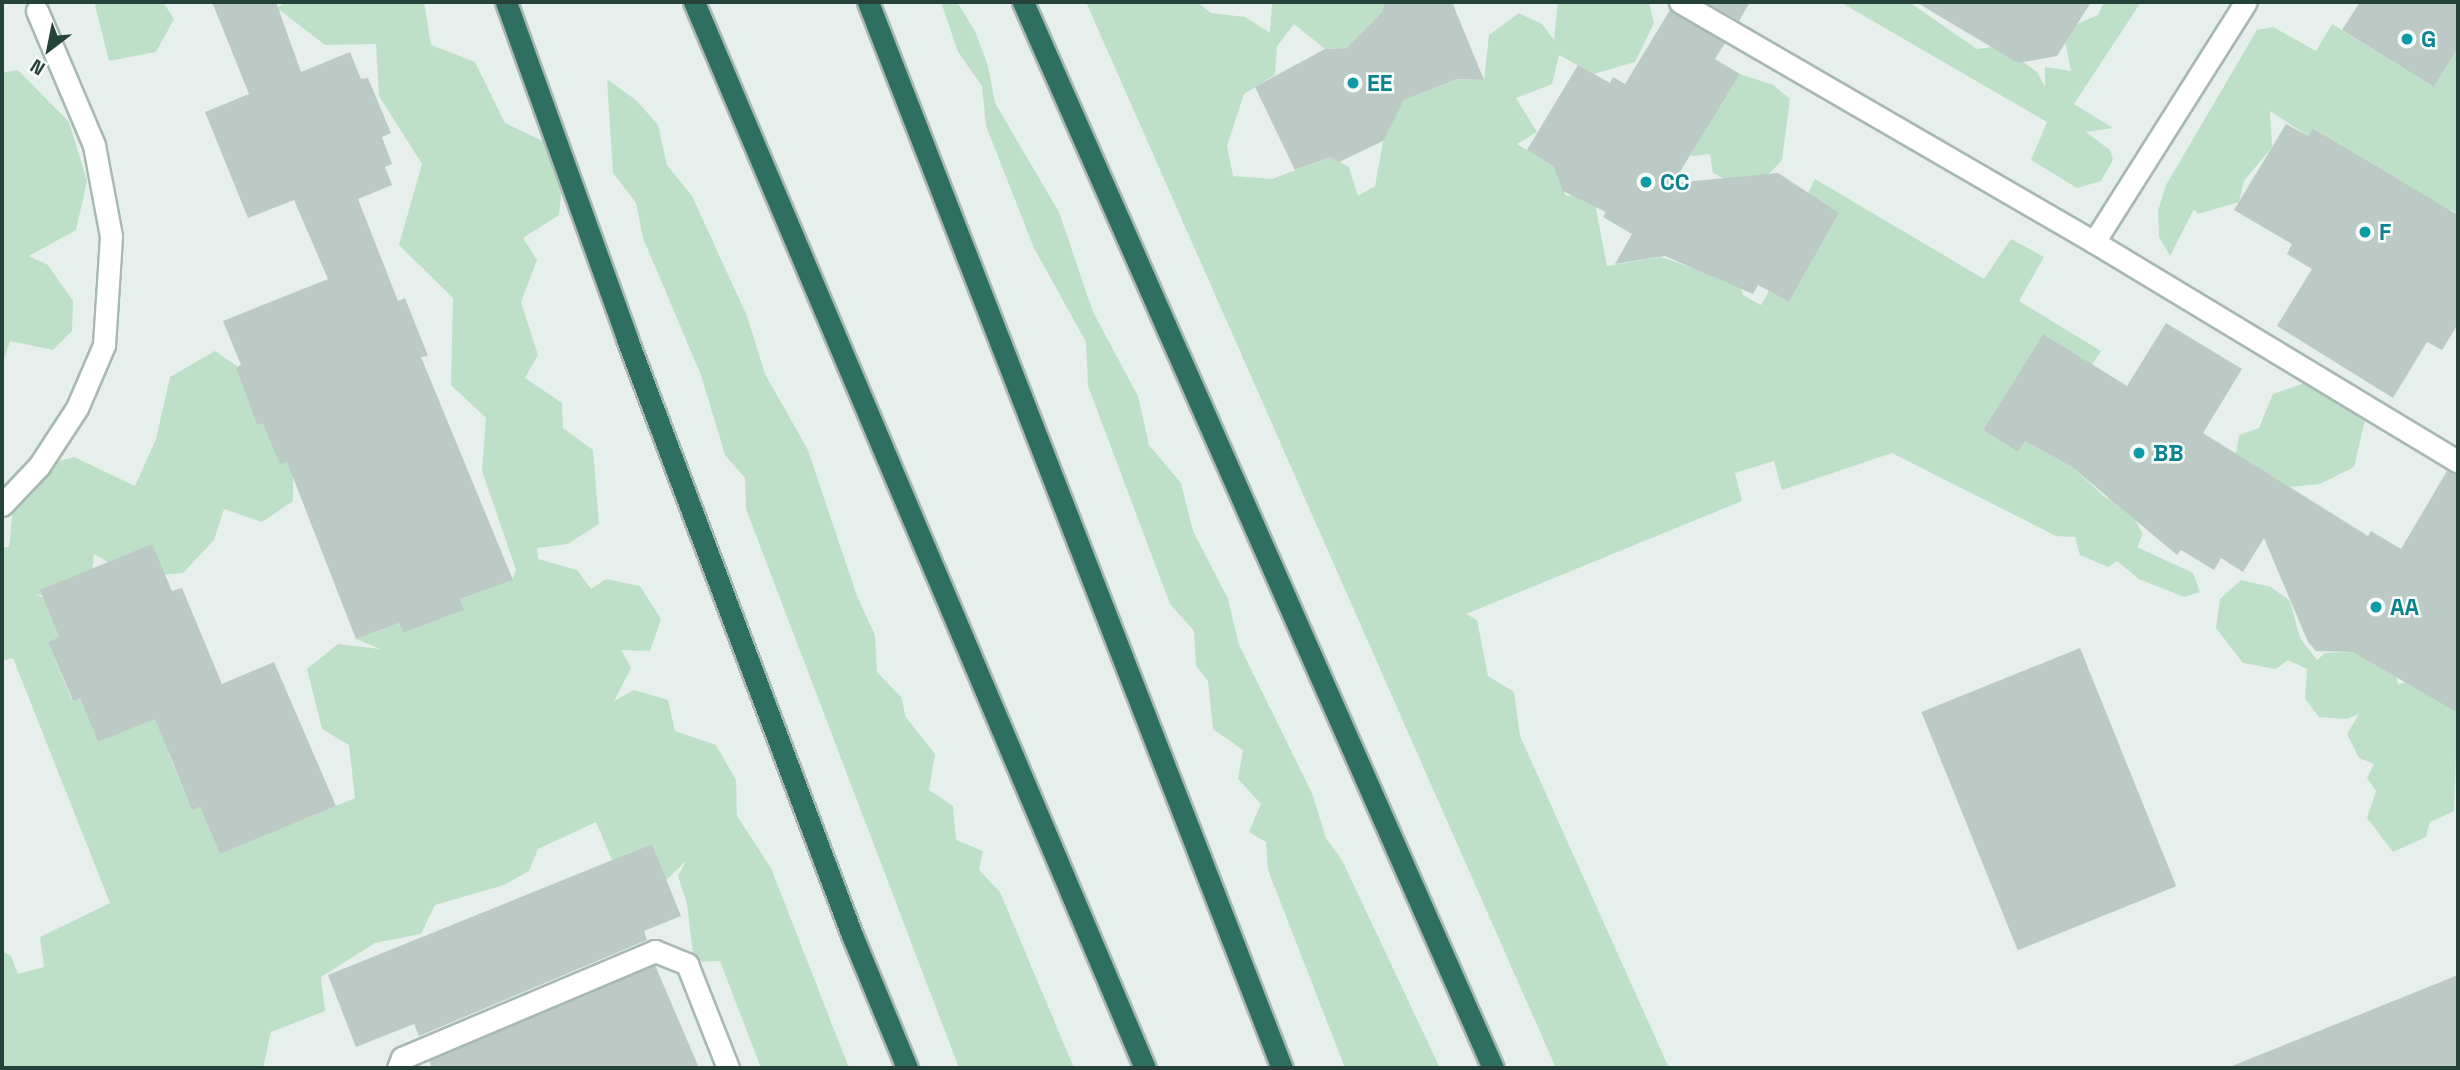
<!DOCTYPE html>
<style>
body{margin:0}
#map{position:relative;width:2460px;height:1070px;overflow:hidden;background:#e6efeb;font-family:"Space Grotesk",sans-serif}
div>[style]{position:absolute}
[style*='--x']{left:calc(var(--x)*1px);top:calc(var(--y)*1px);width:calc(var(--w)*1px);rotate:calc(var(--a)*1deg)}
.green>*{inset:0;background:#bfe0c8}
.building>*{inset:0;background:#bbcac4;transform-origin:0 0}
.roads{filter:drop-shadow(2px 0 #a8b8b2) drop-shadow(-2px 0 #a8b8b2) drop-shadow(0 2px #a8b8b2) drop-shadow(0 -2px #a8b8b2)}
.minor>*{height:21px;margin:-10.5px;padding:0 10.5px;transform-origin:10.5px;border-radius:10.5px;background:#fff}
.highway>*{height:21px;margin:-10.5px;padding:0 10.5px;transform-origin:10.5px;border-radius:10.5px;background:#2f6f62}
.dots>*{width:19px;height:19px;translate:-50% -50%;box-sizing:border-box;border:4px solid #f7fbf9;border-radius:50%}
span{translate:-50% -50%;white-space:nowrap;text-align:center;line-height:1.15;-webkit-text-stroke:5px #f7fbf9;paint-order:stroke}
.culture-label{font-size:23px;color:#0d838f;font-weight:700}
.left{translate:0 -50%;text-align:left}
.frame{position:absolute;inset:0;border:4px solid #24423a;pointer-events:none}
.north{position:absolute;left:14px;top:14px;width:70px;height:70px;-webkit-text-stroke:5px #f7fbf9;paint-order:stroke;rotate:212deg;font-size:19px;font-weight:700;line-height:28px;text-align:center;color:#24423a}
.north::after{content:'';display:block;margin:auto;width:24px;height:32px;background:#24423a;clip-path:polygon(50% 0,100% 100%,50% 72%,0 100%)}
</style>
<div id="map">
<div class="green">
<div style="clip-path:polygon(98px 2px,163px 2px,174px 19px,156px 52px,109px 61px,95px 5px)"></div>
<div style="clip-path:polygon(285px 2px,424px 2px,431px 45px,475px 62px,505px 123px,547px 143px,563px 174px,559px 215px,523px 238px,537px 260px,521px 302px,538px 355px,525px 378px,562px 403px,563px 428px,593px 450px,599px 524px,568px 544px,537px 548px,538px 559px,577px 570px,591px 589px,606px 579px,640px 586px,661px 619px,650px 651px,621px 650px,631px 668px,614px 701px,634px 690px,668px 700px,675px 731px,716px 745px,736px 780px,737px 816px,771px 868px,849px 1068px,761px 1068px,720px 961px,694px 962px,687px 904px,678px 876px,686px 861px,666px 880px,652px 844px,612px 860px,596px 822px,538px 849px,529px 871px,504px 885px,435px 905px,421px 934px,375px 943px,321px 977px,325px 1011px,271px 1032px,263px 1068px,2px 1068px,2px 951px,11px 956px,18px 974px,44px 967px,40px 937px,110px 903px,13px 658px,2px 661px,2px 547px,9px 547px,13px 507px,39px 466px,74px 457px,135px 486px,156px 439px,170px 377px,215px 351px,261px 383px,293px 440px,293px 501px,262px 522px,224px 509px,214px 540px,183px 573px,133px 577px,94px 554px,91px 584px,65px 599px,35px 594px,43px 597px,59px 637px,48px 642px,72px 701px,80px 698px,98px 742px,162px 716px,169px 755px,192px 810px,200px 807px,220px 854px,355px 798px,349px 745px,322px 729px,307px 669px,338px 644px,380px 649px,356px 639px,399px 623px,403px 633px,463px 610px,460px 599px,512px 580px,516px 570px,482px 471px,486px 418px,451px 385px,453px 298px,399px 245px,422px 164px,379px 96px,376px 44px,325px 45px,277px 8px)"></div>
<div style="clip-path:polygon(941px 2px,957px 2px,975px 31px,988px 66px,995px 103px,1059px 212px,1093px 312px,1138px 396px,1149px 445px,1181px 483px,1193px 531px,1228px 599px,1239px 645px,1312px 793px,1326px 838px,1342px 860px,1440px 1068px,1345px 1068px,1268px 870px,1266px 842px,1249px 832px,1261px 804px,1238px 779px,1243px 750px,1213px 729px,1208px 681px,1196px 666px,1194px 631px,1170px 604px,1088px 386px,1086px 342px,1034px 248px,986px 126px,982px 86px,958px 52px)"></div>
<div style="clip-path:polygon(1086px 2px,1197px 2px,1211px 13px,1245px 17px,1270px 33px,1272px 2px,1385px 2px,1382px 12px,1346px 48px,1325px 49px,1294px 24px,1277px 46px,1275px 75px,1244px 94px,1227px 146px,1233px 176px,1272px 179px,1330px 157px,1349px 167px,1358px 196px,1375px 186px,1385px 131px,1404px 100px,1457px 79px,1484px 80px,1489px 35px,1519px 13px,1542px 24px,1554px 40px,1558px 2px,1649px 2px,1654px 23px,1635px 62px,1594px 74px,1559px 55px,1552px 84px,1516px 98px,1537px 132px,1517px 144px,1553px 166px,1566px 196px,1593px 193px,1607px 266px,1661px 257px,1693px 268px,1702px 252px,1736px 272px,1743px 295px,1750px 299px,1761px 305px,1769px 291px,1789px 302px,1839px 213px,1807px 195px,1815px 179px,1984px 279px,2011px 239px,2044px 257px,2019px 301px,2101px 351px,2092px 365px,2043px 334px,1983px 430px,2018px 452px,2025px 441px,2072px 467px,2106px 498px,2124px 501px,2143px 534px,2137px 547px,2193px 573px,2200px 592px,2184px 597px,2139px 579px,2117px 561px,2108px 567px,2080px 555px,2075px 537px,2056px 536px,1892px 453px,1782px 490px,1774px 461px,1735px 473px,1742px 501px,1466px 614px,1477px 620px,1488px 676px,1514px 692px,1520px 736px,1669px 1068px,1556px 1068px)"></div>
<div style="clip-path:polygon(1840px 2px,1909px 2px,1977px 49px,1992px 47px,2023px 62px,2037px 72px,2045px 87px,2045px 67px,2071px 71px,2063px 30px,2098px 15px,2104px 2px,2141px 2px,2074px 104px,2113px 128px,2086px 132px,2110px 150px,2113px 160px,2101px 181px,2077px 188px,2031px 160px,2047px 122px)"></div>
<div style="clip-path:polygon(2332px 24px,2434px 87px,2458px 48px,2458px 214px,2450px 209px,2442px 220px,2412px 188px,2314px 128px,2308px 136px,2270px 111px,2272px 147px,2244px 181px,2239px 202px,2198px 214px,2194px 209px,2170px 256px,2159px 237px,2158px 211px,2166px 185px,2257px 30px,2273px 27px,2316px 51px)"></div>
<div style="clip-path:polygon(1634px 68px,1714px 116px,1740px 74px,1773px 85px,1790px 99px,1782px 160px,1769px 174px,1735px 184px,1713px 173px,1710px 154px,1693px 156px,1665px 145px,1636px 90px)"></div>
<div style="clip-path:polygon(18px 70px,69px 122px,87px 181px,76px 230px,29px 256px,48px 265px,73px 301px,72px 331px,53px 350px,10px 341px,2px 365px,2px 73px)"></div>
<div style="clip-path:polygon(607px 79px,637px 101px,658px 125px,667px 165px,692px 196px,747px 316px,765px 374px,808px 450px,857px 596px,875px 635px,877px 672px,902px 698px,905px 716px,935px 754px,929px 790px,953px 806px,956px 840px,983px 851px,979px 870px,1000px 892px,1074px 1068px,959px 1068px,746px 509px,745px 478px,725px 455px,701px 375px,643px 238px,636px 203px,613px 173px)"></div>
<div style="clip-path:polygon(2333px 373px,2365px 420px,2354px 467px,2320px 484px,2289px 487px,2236px 454px,2239px 435px,2259px 428px,2273px 394px)"></div>
<div style="clip-path:polygon(2241px 580px,2271px 587px,2290px 601px,2300px 638px,2317px 660px,2325px 653px,2353px 652px,2395px 667px,2398px 685px,2410px 680px,2458px 704px,2454px 811px,2430px 822px,2426px 837px,2393px 852px,2367px 818px,2376px 791px,2367px 778px,2374px 764px,2359px 758px,2347px 734px,2359px 714px,2347px 719px,2319px 717px,2305px 699px,2307px 669px,2288px 660px,2276px 669px,2243px 663px,2216px 628px,2220px 599px)"></div>
</div>
<div class="building">
<div style="clip-path:polygon(212px 2px,276px 2px,301px 72px,350px 52px,361px 79px,368px 78px,391px 133px,382px 137px,392px 164px,385px 167px,392px 185px,358px 199px,398px 301px,405px 298px,428px 356px,421px 357px,513px 580px,460px 599px,464px 610px,403px 633px,399px 623px,356px 639px,287px 462px,280px 464px,263px 424px,257px 424px,236px 368px,241px 365px,223px 321px,328px 279px,294px 200px,248px 218px,205px 112px,249px 94px)"></div>
<div style="clip-path:polygon(1385px 2px,1452px 2px,1484px 80px,1457px 79px,1404px 100px,1383px 141px,1339px 162px,1330px 157px,1295px 170px,1255px 87px,1325px 49px,1346px 48px,1382px 12px)"></div>
<div style="clip-path:polygon(1706px 2px,1750px 2px,1739px 21px)"></div>
<div style="clip-path:polygon(1916px 2px,2091px 2px,2057px 56px,2018px 63px)"></div>
<div style="clip-path:polygon(2360px 2px,2458px 2px,2458px 48px,2434px 87px,2342px 30px)"></div>
<div style="clip-path:polygon(1670px 10px,1725px 43px,1715px 59px,1740px 74px,1673px 183px,1778px 173px,1839px 213px,1789px 302px,1758px 285px,1753px 294px,1665px 256px,1615px 264px,1632px 234px,1603px 217px,1606px 212px,1563px 191px,1553px 166px,1527px 150px,1578px 65px,1610px 83px,1613px 77px,1625px 84px)"></div>
<div style="clip-path:polygon(2286px 124px,2308px 136px,2313px 128px,2458px 215px,2458px 324px,2442px 350px,2427px 342px,2393px 398px,2277px 326px,2312px 269px,2287px 254px,2292px 244px,2234px 210px)"></div>
<div style="clip-path:polygon(2166px 323px,2242px 369px,2203px 433px,2368px 536px,2371px 531px,2401px 549px,2447px 471px,2458px 475px,2458px 713px,2353px 652px,2316px 651px,2308px 642px,2264px 538px,2243px 572px,2221px 558px,2214px 570px,2181px 550px,2177px 555px,2072px 467px,2025px 441px,2018px 452px,1983px 430px,2043px 334px,2127px 386px)"></div>
<div style="clip-path:polygon(152px 544px,172px 591px,182px 588px,222px 684px,274px 662px,336px 806px,220px 854px,200px 807px,192px 810px,155px 719px,98px 742px,80px 698px,73px 701px,48px 642px,59px 637px,40px 590px)"></div>
<div style="left:2080px;top:648px;width:257px;height:171px;rotate:68deg"></div>
<div style="clip-path:polygon(652px 844px,681px 916px,644px 931px,647px 940px,419px 1036px,414px 1024px,356px 1047px,328px 975px)"></div>
<div style="clip-path:polygon(655px 965px,699px 1068px,432px 1068px,429px 1061px)"></div>
<div style="clip-path:polygon(2458px 975px,2458px 1068px,2232px 1068px,2232px 1066px)"></div>
</div>
<div class="roads">
<div class="minor">
<div style="--x:1680;--y:2;--w:479;--a:30.1"></div>
<div style="--x:2094;--y:242;--w:425;--a:31.1"></div>
<div style="--x:2094;--y:242;--w:284;--a:-57.7"></div>
<div style="--x:2;--y:505;--w:54;--a:-46.5"></div>
<div style="--x:39;--y:466;--w:69;--a:-56.8"></div>
<div style="--x:77;--y:408;--w:69;--a:-66.8"></div>
<div style="--x:104;--y:345;--w:109;--a:-86.3"></div>
<div style="--x:111;--y:236;--w:93;--a:-100.6"></div>
<div style="--x:94;--y:145;--w:146;--a:-113"></div>
<div style="--x:398;--y:1068;--w:11;--a:-68"></div>
<div style="--x:402;--y:1058;--w:275;--a:-22.9"></div>
<div style="--x:655;--y:951;--w:35;--a:22"></div>
<div style="--x:687;--y:964;--w:112;--a:68.5"></div>
</div>
<div class="highway">
<div style="--x:506;--y:2;--w:358;--a:70.2"></div>
<div style="--x:627;--y:339;--w:637;--a:69.32"></div>
<div style="--x:852;--y:935;--w:144;--a:67.5"></div>
<div style="--x:694;--y:2;--w:1157;--a:67.07"></div>
<div style="--x:868;--y:2;--w:1144;--a:68.78"></div>
<div style="--x:1023;--y:2;--w:1165;--a:66.21"></div>
</div>
</div>
<div class="dots">
<div style="left:2407px;top:39px;background:#0f9aa8"></div>
<div style="left:1353px;top:83px;background:#0f9aa8"></div>
<div style="left:1646px;top:182px;background:#0f9aa8"></div>
<div style="left:2365px;top:232px;background:#0f9aa8"></div>
<div style="left:2139px;top:453px;background:#0f9aa8"></div>
<div style="left:2376px;top:607px;background:#0f9aa8"></div>
</div>
<div class="culture-label">
<span class="left" style="left:2421px;top:39px">G</span>
<span class="left" style="left:1367px;top:83px">EE</span>
<span class="left" style="left:1660px;top:182px">CC</span>
<span class="left" style="left:2379px;top:232px">F</span>
<span class="left" style="left:2153px;top:453px">BB</span>
<span class="left" style="left:2390px;top:607px">AA</span>
</div>
<div class="frame"></div>
<div class="north">N</div>
</div>
